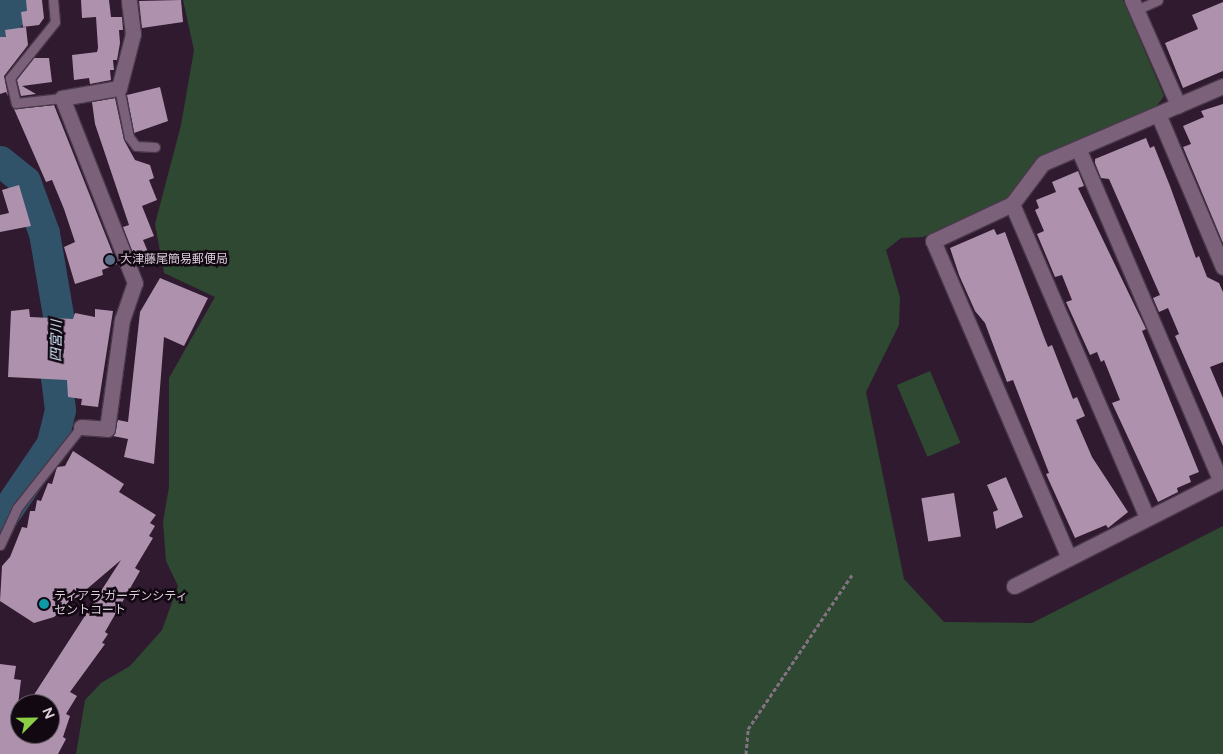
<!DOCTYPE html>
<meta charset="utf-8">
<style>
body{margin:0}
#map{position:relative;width:1223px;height:754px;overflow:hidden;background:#2f1a2f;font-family:Figtree,"Noto Sans JP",sans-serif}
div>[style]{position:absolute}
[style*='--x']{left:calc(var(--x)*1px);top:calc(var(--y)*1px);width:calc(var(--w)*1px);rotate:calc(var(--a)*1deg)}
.green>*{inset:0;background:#2e4832;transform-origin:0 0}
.river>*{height:31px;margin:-15.5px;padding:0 15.5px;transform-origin:15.5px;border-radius:15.5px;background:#305369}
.building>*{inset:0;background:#ae92ad;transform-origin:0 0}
.path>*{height:3px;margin-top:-1.5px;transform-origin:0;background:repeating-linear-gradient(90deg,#847283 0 4px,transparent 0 6.5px)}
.roads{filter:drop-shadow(1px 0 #49384a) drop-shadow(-1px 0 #49384a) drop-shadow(0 1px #49384a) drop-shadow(0 -1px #49384a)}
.lane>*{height:9px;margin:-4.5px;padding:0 4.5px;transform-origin:4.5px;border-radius:4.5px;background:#7b617a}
.street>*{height:15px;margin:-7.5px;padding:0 7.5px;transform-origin:7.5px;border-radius:7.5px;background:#7b617a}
.dots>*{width:14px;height:14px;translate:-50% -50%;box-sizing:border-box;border:2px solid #120812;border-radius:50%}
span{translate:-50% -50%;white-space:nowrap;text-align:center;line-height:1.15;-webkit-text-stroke:5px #120812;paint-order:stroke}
.poi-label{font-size:12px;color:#dccddb}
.left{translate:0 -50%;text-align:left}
.water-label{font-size:14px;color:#cee6f6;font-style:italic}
.north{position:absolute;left:10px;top:694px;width:50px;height:50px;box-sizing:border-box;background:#120812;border:1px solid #635762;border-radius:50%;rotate:67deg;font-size:14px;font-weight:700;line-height:20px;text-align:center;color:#dccddb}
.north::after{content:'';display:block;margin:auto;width:18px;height:22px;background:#8bce46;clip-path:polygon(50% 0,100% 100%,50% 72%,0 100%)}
</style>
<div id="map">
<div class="green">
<div style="clip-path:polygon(183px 0,1123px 0,1164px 96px,1153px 111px,1076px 142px,1007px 202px,923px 237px,901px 238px,886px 250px,900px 297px,899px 325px,866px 392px,904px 579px,944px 622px,1032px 623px,1223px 526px,1223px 754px,76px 754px,85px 700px,101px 683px,130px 666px,162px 630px,178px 586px,166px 561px,163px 522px,169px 487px,169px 378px,215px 297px,164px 273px,155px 224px,181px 125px,194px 50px)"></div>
<div style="left:930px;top:371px;width:78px;height:36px;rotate:67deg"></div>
</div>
<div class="river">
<div style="--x:0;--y:29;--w:25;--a:-56"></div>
<div style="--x:14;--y:8;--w:8;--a:-97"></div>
<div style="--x:0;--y:161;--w:32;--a:39"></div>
<div style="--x:25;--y:181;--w:55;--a:69.9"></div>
<div style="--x:44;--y:233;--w:95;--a:80.3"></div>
<div style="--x:60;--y:327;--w:50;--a:94.6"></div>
<div style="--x:56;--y:377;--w:33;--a:83"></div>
<div style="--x:60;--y:410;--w:36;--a:104"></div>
<div style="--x:51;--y:445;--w:91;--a:124.2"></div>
</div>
<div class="building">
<div style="clip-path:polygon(26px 0,42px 0,44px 18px,39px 25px,23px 27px,21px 12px,27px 11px)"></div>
<div style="clip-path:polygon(81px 0,109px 0,111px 17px,122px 17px,123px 30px,119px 30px,120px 43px,117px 60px,113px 60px,114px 70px,110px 70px,111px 80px,90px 84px,89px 78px,74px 80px,72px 55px,97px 52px,98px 48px,96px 17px,82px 18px)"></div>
<div style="clip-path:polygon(181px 0,183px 22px,142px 28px,139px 1px)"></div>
<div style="clip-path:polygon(1223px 2px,1223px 71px,1183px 88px,1165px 43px,1198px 29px,1192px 15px)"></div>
<div style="clip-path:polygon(26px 27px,28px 45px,4px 76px,8px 96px,6px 92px,0 94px,0 37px,6px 37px,5px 30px)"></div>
<div style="clip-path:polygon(34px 58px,49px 58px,52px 82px,22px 86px,36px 94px,21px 96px,17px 80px)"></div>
<div style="clip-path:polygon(160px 87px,168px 121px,134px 133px,127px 95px)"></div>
<div style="clip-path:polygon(115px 98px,124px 140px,135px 160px,150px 165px,154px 178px,149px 180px,157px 200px,142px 206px,154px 236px,143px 240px,153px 264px,144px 267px,138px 266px,123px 227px,129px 225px,95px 124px,92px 102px)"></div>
<div style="clip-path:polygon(1223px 104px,1223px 243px,1183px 147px,1191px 144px,1183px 126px,1204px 117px,1201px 111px)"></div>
<div style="clip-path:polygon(54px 105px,117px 264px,102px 270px,103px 275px,75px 284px,64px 247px,75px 242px,64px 209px,52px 180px,46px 182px,14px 109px)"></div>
<div style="clip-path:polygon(1146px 138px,1150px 148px,1154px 146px,1170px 186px,1196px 258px,1199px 256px,1207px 277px,1219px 283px,1223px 292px,1223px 362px,1210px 367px,1223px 398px,1223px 446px,1175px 336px,1179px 334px,1168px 308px,1159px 312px,1153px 298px,1160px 295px,1109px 179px,1101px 178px,1095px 163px,1095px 159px)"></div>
<div style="clip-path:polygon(1078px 171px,1084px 186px,1078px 188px,1146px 329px,1142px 331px,1199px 472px,1189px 476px,1191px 482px,1177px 488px,1178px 492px,1158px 502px,1112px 403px,1120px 400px,1104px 360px,1101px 362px,1097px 352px,1090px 355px,1066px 302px,1072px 300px,1062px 275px,1055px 277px,1037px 234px,1044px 231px,1035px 210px,1039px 208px,1036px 200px,1056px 192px,1052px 182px)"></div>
<div style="clip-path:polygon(19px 185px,31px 226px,0 232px,0 215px,9px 213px,2px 190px)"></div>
<div style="clip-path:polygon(994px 229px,997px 235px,1005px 232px,1044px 337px,1048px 347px,1052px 345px,1073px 399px,1077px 397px,1085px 416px,1076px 420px,1092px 457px,1128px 512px,1108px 528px,1106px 525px,1075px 538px,1046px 474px,1049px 473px,1013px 380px,1007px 382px,985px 323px,975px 311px,959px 275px,950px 248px)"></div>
<div style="clip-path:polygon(160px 278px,208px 298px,184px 346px,164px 337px,154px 464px,124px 457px,128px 439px,113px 436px,118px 420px,128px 422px,140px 312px)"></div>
<div style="clip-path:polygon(29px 309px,30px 317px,73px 319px,75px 313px,95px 317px,95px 309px,113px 311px,98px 407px,81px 405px,82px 399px,68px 397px,67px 380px,8px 377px,11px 311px)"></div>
<div style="clip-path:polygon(73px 451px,124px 484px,119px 492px,156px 515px,150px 523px,155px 526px,149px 536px,153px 538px,135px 568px,140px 571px,105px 632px,108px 634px,102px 643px,105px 644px,70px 692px,77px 696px,66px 714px,70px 716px,63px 737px,66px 739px,58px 754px,0 754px,0 664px,16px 666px,14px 679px,21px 680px,16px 721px,20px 715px,20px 734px,50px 734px,50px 704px,28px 704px,121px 560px,54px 617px,34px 623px,0 601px,2px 566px,10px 557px,22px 527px,27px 528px,30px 511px,35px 511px,37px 500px,41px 501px,48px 483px,52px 484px,57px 467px,65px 466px)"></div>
<div style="clip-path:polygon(1006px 477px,1023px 517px,996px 529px,993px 512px,998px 510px,987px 485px)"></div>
<div style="left:954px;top:493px;width:44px;height:33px;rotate:81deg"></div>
</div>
<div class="path">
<div style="--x:746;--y:754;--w:25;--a:-85"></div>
<div style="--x:748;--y:729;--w:186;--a:-56"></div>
</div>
<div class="roads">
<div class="lane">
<div style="--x:53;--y:0;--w:22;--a:85"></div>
<div style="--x:55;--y:22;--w:72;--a:128.8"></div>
<div style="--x:10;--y:78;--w:26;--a:77"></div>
<div style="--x:16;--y:103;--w:46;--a:-6.2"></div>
<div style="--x:1136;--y:10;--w:24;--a:-24"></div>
<div style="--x:119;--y:88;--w:50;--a:78.5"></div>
<div style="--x:129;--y:137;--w:11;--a:52"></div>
<div style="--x:136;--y:146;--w:19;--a:3"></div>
<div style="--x:0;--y:545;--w:41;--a:-65.3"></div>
<div style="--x:17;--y:508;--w:103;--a:-51.7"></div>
</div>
<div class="street">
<div style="--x:1132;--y:0;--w:115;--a:66.3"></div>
<div style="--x:1158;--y:114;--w:166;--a:67"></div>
<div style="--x:1078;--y:148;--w:362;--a:66.8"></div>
<div style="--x:1012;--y:204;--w:342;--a:66.7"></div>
<div style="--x:81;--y:427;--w:26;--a:4"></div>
<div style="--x:107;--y:429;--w:110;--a:-82.2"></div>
<div style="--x:122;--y:320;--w:39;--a:-71"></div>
<div style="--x:135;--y:283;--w:199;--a:-111.5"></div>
<div style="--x:62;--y:98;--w:58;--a:-10"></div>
<div style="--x:119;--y:88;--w:56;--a:-75.5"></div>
<div style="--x:133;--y:34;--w:34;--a:-97"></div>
<div style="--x:1069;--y:558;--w:345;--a:-113.2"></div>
<div style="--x:933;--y:241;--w:87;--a:-25.1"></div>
<div style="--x:1012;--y:204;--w:51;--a:-52.9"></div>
<div style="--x:1043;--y:163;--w:196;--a:-23.2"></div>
<div style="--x:1014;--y:586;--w:234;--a:-26.9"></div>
</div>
</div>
<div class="dots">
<div style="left:110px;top:260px;background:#5c6f8a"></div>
<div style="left:44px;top:604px;background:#0f9aa8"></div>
</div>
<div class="poi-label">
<span class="left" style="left:120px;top:260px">大津藤尾簡易郵便局</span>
<span class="left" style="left:54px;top:604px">ティアラ ガーデンシティ<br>セントコート</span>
</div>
<div class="water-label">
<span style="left:57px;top:341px;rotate:-89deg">四宮川</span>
</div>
<div class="north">N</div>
</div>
